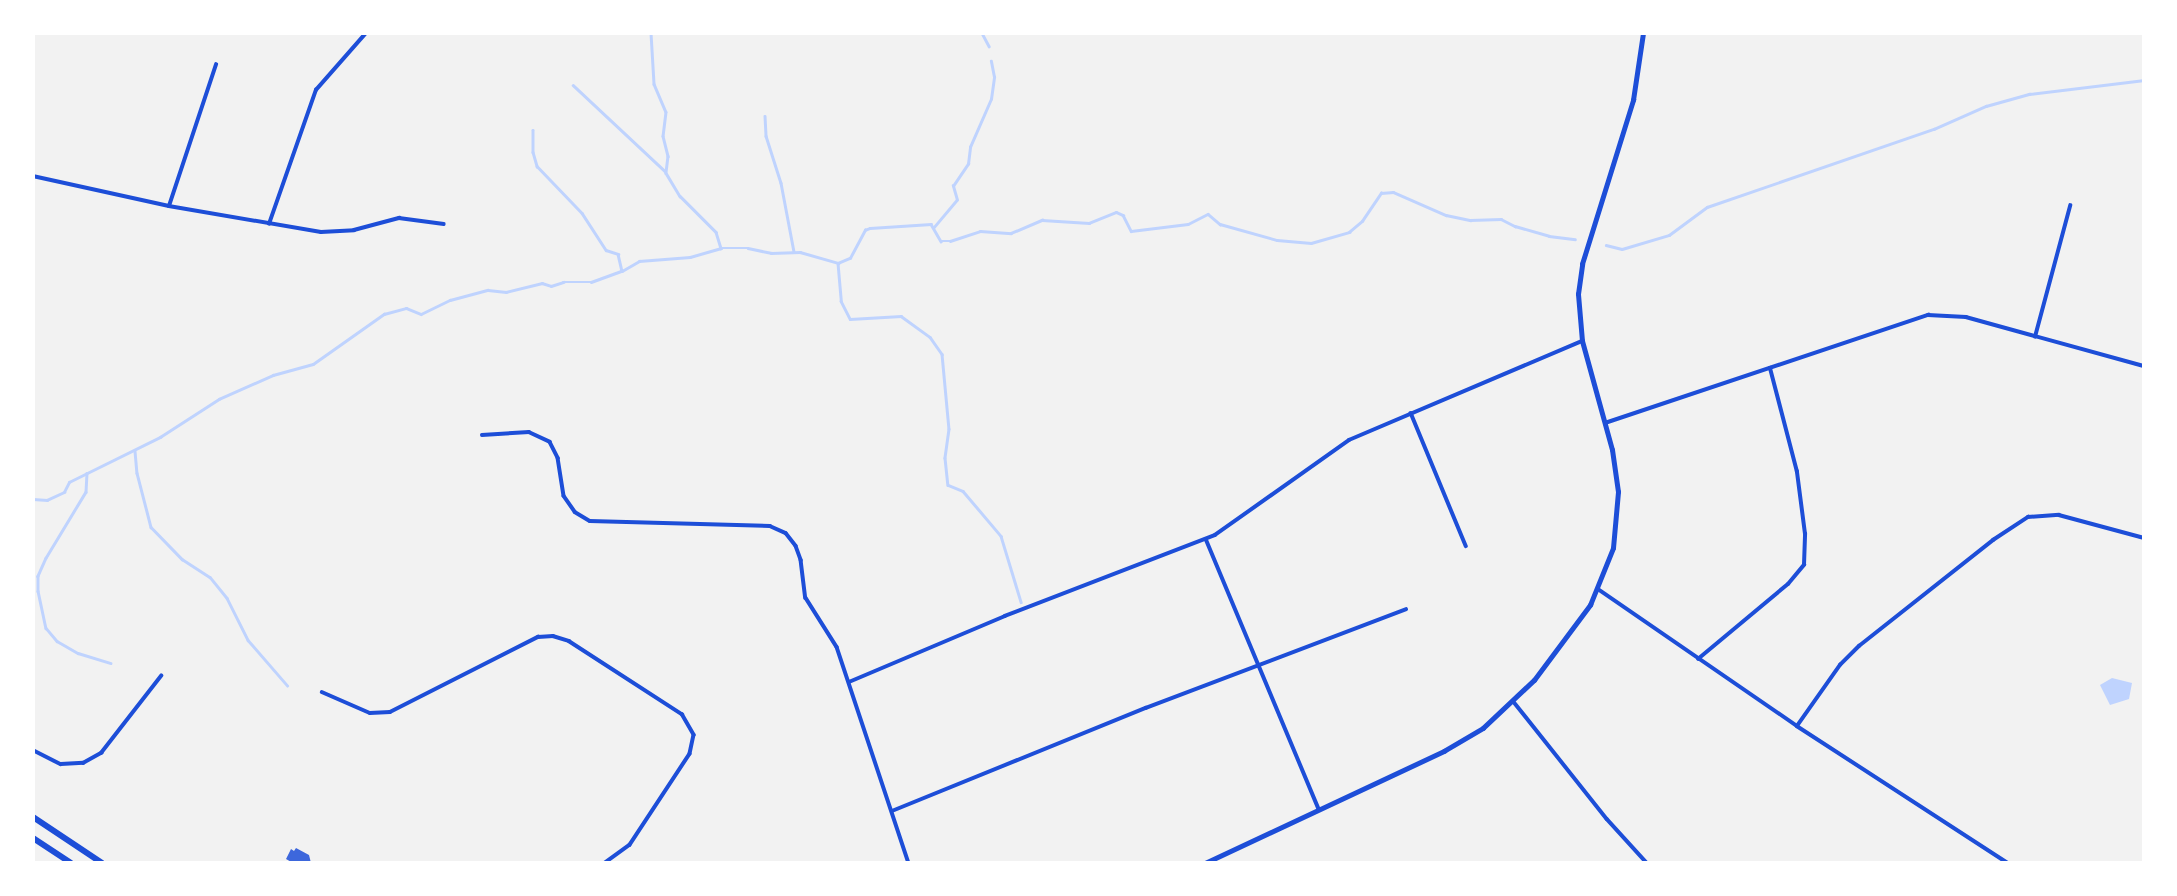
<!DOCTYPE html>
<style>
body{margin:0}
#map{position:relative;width:2177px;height:896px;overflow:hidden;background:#f2f2f2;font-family:"Varela Round",sans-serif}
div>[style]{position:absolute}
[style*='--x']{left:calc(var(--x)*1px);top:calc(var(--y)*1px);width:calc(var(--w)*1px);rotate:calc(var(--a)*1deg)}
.water>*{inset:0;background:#bfd3fe}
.stream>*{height:2.5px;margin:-1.25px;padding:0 1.25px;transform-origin:1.25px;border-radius:1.25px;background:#bfd3fe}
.building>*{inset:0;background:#3d67dc}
.minor>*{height:3.5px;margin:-1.75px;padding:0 1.75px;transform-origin:1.75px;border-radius:1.75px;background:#1d4ed8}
.tertiary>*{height:4.5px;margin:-2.25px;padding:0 2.25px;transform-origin:2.25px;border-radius:2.25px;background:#1d4ed8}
.primary>*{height:6px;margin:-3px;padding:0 3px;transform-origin:3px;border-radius:3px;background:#1d4ed8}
span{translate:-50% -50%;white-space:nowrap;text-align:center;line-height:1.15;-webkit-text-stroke:7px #fff;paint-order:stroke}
.frame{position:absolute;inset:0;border:35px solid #fff;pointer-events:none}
</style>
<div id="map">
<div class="water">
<div style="clip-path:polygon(2112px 678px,2132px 683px,2129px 699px,2110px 705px,2100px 685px)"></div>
</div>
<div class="stream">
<div style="--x:651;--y:33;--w:51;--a:86.6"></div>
<div style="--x:654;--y:84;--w:30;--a:67"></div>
<div style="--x:666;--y:112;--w:24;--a:97"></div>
<div style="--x:663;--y:136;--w:21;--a:76"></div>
<div style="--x:668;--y:156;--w:17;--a:97"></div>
<div style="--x:666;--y:173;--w:27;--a:59"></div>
<div style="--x:680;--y:196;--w:51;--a:45"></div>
<div style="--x:716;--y:232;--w:17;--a:73"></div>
<div style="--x:982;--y:33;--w:15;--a:62"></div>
<div style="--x:573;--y:85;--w:126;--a:43.1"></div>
<div style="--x:765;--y:116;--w:20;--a:87"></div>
<div style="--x:766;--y:136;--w:49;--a:72.3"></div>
<div style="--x:781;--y:183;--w:70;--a:79.3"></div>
<div style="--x:533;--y:130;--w:22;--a:90"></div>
<div style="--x:533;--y:152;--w:15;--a:74"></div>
<div style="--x:537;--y:166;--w:65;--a:46.2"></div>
<div style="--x:582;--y:213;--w:44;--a:57"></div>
<div style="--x:606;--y:250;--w:13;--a:18"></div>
<div style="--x:618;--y:254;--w:17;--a:77"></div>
<div style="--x:934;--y:227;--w:35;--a:-50"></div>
<div style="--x:957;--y:200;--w:15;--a:-106"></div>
<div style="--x:953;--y:186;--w:27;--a:-56"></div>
<div style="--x:968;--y:164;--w:17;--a:-83"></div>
<div style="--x:970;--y:147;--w:52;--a:-66.4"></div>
<div style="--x:991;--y:99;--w:22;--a:-82"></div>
<div style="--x:994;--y:77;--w:16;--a:-101"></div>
<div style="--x:1606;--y:245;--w:16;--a:14"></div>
<div style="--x:1622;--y:249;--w:49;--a:-16.6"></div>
<div style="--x:1669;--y:235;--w:47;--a:-36.4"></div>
<div style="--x:1707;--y:207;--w:240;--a:-19"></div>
<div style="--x:1934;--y:129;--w:57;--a:-23.9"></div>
<div style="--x:1986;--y:106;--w:45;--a:-15.6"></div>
<div style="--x:2029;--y:94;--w:116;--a:-6.9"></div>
<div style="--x:838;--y:263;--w:38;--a:85"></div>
<div style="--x:841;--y:301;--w:20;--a:63"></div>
<div style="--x:850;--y:319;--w:51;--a:-3.4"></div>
<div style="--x:901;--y:316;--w:36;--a:36"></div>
<div style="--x:930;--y:337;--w:21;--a:55"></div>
<div style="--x:942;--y:354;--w:75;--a:84.7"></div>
<div style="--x:949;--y:429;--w:29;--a:98"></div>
<div style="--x:945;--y:458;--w:27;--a:84"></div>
<div style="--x:948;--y:485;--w:16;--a:22"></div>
<div style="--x:963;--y:491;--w:59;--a:49.8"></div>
<div style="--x:1001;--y:536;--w:69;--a:73.1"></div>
<div style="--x:135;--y:451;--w:22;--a:85"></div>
<div style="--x:137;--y:473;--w:56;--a:75.5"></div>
<div style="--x:151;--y:527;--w:45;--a:45.9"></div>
<div style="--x:182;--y:559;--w:33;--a:33"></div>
<div style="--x:210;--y:577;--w:27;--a:51"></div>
<div style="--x:227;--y:598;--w:47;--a:63.4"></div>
<div style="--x:248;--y:640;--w:60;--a:49.1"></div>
<div style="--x:87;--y:473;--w:19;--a:93"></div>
<div style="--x:86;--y:492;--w:77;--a:121.2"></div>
<div style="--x:46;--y:558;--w:20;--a:114"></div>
<div style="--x:38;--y:576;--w:15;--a:90"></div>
<div style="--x:38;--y:591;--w:38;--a:78"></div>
<div style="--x:46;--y:628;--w:17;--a:50"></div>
<div style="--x:57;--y:641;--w:24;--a:30"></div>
<div style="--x:78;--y:653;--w:34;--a:17"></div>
<div style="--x:33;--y:499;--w:14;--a:4"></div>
<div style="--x:47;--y:500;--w:19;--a:-25"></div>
<div style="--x:64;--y:492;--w:11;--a:-63"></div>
<div style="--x:69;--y:482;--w:102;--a:-26.3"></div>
<div style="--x:160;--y:437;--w:70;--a:-32.8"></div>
<div style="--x:219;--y:399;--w:59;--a:-24"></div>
<div style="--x:273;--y:375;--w:41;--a:-15.4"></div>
<div style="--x:313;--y:364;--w:87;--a:-35.2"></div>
<div style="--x:384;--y:314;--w:23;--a:-15"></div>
<div style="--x:406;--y:308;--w:16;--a:22"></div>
<div style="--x:421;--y:314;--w:32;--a:-26"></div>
<div style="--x:450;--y:300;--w:39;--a:-15"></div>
<div style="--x:488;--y:290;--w:18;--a:6"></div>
<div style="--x:506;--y:292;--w:37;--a:-14"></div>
<div style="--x:542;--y:283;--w:9;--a:18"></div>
<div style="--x:551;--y:286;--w:13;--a:-18"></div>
<div style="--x:563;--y:282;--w:28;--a:0"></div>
<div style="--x:591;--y:282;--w:33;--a:-20"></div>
<div style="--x:622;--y:271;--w:20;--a:-30"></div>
<div style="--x:639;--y:261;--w:51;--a:-4.5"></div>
<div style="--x:690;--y:257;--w:32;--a:-16"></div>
<div style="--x:721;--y:248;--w:27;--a:0"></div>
<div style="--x:748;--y:248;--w:24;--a:12"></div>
<div style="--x:771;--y:253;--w:29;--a:-2"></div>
<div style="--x:800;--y:252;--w:40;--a:16"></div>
<div style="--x:838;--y:263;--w:13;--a:-23"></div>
<div style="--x:850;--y:258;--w:32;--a:-62"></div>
<div style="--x:865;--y:230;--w:5;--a:-22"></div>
<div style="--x:870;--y:228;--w:61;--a:-3.8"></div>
<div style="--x:931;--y:224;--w:20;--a:60"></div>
<div style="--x:941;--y:241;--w:9;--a:0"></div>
<div style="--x:950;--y:241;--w:32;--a:-18"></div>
<div style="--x:980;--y:231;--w:31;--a:4"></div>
<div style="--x:1011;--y:233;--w:34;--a:-23"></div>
<div style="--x:1042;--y:220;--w:47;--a:3.7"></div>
<div style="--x:1089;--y:223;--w:29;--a:-22"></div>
<div style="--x:1116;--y:212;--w:8;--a:23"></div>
<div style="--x:1123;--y:215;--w:18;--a:63"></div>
<div style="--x:1131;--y:231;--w:57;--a:-7"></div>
<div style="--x:1188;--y:224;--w:22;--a:-27"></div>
<div style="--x:1208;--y:214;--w:16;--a:40"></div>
<div style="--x:1220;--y:224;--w:59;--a:15.7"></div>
<div style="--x:1277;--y:240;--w:34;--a:5"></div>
<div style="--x:1311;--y:243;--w:40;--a:-16"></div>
<div style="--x:1349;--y:232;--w:17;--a:-40"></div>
<div style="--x:1362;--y:221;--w:34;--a:-56"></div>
<div style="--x:1381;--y:193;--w:12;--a:-5"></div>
<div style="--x:1393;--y:192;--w:58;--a:23.5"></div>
<div style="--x:1446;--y:215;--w:25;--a:12"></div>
<div style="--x:1470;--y:220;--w:31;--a:-2"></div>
<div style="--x:1501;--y:219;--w:16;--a:27"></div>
<div style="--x:1515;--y:226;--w:35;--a:16"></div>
<div style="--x:1549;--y:236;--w:26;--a:7"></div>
</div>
<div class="building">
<div style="clip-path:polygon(296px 848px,309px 855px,311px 863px,293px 863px,286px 859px,291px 849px,294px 851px)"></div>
</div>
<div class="minor">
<div style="--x:33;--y:176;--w:139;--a:12.4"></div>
<div style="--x:169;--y:206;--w:154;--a:9.7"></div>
<div style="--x:321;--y:232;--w:33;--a:-3"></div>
<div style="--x:354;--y:230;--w:47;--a:-14.9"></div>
<div style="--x:399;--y:218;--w:45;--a:7.6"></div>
<div style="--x:169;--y:206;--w:149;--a:-71.6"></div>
<div style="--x:269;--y:224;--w:142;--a:-70.7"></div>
<div style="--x:316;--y:90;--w:76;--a:-48.7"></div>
<div style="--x:2035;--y:337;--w:136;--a:-75"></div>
<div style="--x:1411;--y:413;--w:144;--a:67.5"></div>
<div style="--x:1605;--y:423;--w:341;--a:-18.5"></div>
<div style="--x:1928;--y:315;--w:38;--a:3"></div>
<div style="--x:1966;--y:317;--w:185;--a:15.4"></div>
<div style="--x:482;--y:435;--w:47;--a:-3.7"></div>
<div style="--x:529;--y:432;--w:23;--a:25"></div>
<div style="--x:550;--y:442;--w:18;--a:63"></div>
<div style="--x:558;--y:458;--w:38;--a:81"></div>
<div style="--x:564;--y:496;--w:19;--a:55"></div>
<div style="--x:575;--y:512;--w:17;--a:31"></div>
<div style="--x:590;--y:521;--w:180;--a:1.6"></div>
<div style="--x:770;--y:526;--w:17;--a:24"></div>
<div style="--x:786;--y:533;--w:16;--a:52"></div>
<div style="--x:796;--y:546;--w:15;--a:70"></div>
<div style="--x:801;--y:560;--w:38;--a:83"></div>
<div style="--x:806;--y:598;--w:58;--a:57.7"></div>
<div style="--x:837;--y:647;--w:228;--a:71.6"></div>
<div style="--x:1206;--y:539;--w:293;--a:67.3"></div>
<div style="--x:1598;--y:589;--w:242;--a:34.5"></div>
<div style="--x:1797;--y:726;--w:252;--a:33"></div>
<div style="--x:1698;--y:659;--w:117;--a:-39.8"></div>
<div style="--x:1788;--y:584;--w:25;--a:-50"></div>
<div style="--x:1804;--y:565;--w:31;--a:-88"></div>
<div style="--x:1805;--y:534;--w:63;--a:-97.4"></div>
<div style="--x:1797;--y:472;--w:107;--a:-104.6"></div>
<div style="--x:849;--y:682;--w:169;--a:-22.9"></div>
<div style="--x:1005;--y:616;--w:225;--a:-21.1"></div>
<div style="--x:1215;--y:535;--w:164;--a:-35.3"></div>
<div style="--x:1349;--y:440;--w:253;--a:-23"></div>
<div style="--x:322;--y:692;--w:52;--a:23.6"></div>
<div style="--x:370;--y:713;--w:20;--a:-3"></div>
<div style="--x:390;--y:712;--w:166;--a:-26.9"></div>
<div style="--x:538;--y:637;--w:15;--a:-4"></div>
<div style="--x:553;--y:636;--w:17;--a:17"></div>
<div style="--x:569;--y:641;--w:135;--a:32.9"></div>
<div style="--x:682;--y:714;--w:24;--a:60"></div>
<div style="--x:694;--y:735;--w:19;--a:102"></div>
<div style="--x:690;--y:754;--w:109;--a:123.4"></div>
<div style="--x:630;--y:845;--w:31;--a:144"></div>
<div style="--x:1514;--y:702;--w:149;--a:51.5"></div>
<div style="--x:1607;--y:819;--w:59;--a:47.7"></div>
<div style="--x:1797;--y:726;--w:75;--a:-54.8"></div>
<div style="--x:1840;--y:665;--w:27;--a:-45"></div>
<div style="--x:1859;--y:646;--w:171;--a:-38.3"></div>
<div style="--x:1993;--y:540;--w:42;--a:-33.3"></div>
<div style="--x:2028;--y:517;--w:31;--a:-4"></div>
<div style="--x:2059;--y:515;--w:88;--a:15.1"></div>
<div style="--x:33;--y:750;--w:31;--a:27"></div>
<div style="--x:61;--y:764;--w:22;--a:-3"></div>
<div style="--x:83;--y:763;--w:21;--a:-29"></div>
<div style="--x:101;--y:753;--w:98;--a:-52.1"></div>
<div style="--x:892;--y:811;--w:274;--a:-22.1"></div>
<div style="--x:1146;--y:708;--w:278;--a:-20.8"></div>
</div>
<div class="tertiary">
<div style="--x:1205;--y:863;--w:264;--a:-25.1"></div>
<div style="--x:1444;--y:751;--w:45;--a:-30.5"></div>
<div style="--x:1483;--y:728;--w:70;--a:-43.3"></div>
<div style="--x:1534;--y:680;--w:94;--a:-53.3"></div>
<div style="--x:1590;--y:605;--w:61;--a:-68"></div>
<div style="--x:1613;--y:548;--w:56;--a:-84.9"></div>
<div style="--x:1618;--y:492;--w:42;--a:-98.1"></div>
<div style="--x:1612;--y:450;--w:113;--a:-105.4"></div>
<div style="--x:1582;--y:341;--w:47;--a:-94.9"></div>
<div style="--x:1578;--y:294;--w:30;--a:-82"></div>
<div style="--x:1582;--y:264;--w:172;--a:-72.7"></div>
<div style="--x:1633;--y:100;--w:68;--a:-81.5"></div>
</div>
<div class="primary">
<div style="--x:33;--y:817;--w:83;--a:33.7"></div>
<div style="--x:33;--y:838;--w:45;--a:33.3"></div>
</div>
<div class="frame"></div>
</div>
